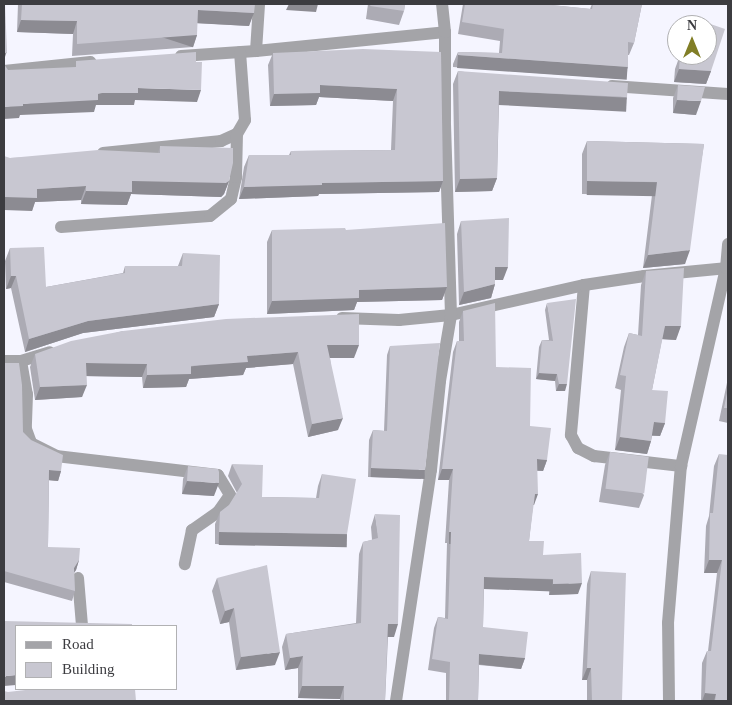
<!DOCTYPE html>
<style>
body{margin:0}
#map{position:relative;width:732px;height:705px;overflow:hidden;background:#f5f5ff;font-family:"Times New Roman",serif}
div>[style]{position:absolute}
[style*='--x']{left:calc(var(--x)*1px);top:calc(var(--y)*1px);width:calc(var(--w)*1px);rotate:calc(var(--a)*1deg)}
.minor>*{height:12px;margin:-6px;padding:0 6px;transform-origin:6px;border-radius:6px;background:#a4a4a8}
.wall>*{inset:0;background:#acabb4}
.shaded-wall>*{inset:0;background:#8c8b92;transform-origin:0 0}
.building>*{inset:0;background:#c8c7d1;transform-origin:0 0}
span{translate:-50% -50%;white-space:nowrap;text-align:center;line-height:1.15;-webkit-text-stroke:5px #fff;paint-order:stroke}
.frame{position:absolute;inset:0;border:5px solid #3c3c40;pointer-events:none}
.legend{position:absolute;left:15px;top:625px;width:162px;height:65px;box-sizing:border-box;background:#fff;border:1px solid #b1b1b3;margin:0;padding:6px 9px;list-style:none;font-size:15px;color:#3c3c40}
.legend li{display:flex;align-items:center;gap:10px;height:25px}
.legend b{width:25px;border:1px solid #b1b1b3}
.north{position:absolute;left:667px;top:15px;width:50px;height:50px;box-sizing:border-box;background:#fff;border:1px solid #b1b1b3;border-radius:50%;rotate:0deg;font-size:14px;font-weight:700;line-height:20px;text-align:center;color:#3c3c40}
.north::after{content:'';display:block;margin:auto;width:18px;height:22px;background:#817e26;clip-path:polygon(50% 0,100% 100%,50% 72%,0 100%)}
</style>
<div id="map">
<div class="minor">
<div style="--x:256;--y:51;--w:47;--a:-86.3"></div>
<div style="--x:181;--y:56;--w:75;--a:-3.8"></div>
<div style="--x:256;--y:51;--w:190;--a:-5.7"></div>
<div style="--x:4;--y:71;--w:87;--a:-5.9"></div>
<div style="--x:612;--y:86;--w:116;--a:3.9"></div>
<div style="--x:103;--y:153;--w:119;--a:-5.8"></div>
<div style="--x:221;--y:141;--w:17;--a:-24"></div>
<div style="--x:237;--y:134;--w:16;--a:-60"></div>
<div style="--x:245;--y:120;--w:68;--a:-94.2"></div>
<div style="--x:61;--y:227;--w:149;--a:-4.2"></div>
<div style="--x:210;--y:216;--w:27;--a:-39"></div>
<div style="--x:231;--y:199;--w:23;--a:-77"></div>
<div style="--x:236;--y:177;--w:43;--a:-88.7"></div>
<div style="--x:584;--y:285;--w:151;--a:95"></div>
<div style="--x:571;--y:435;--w:15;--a:62"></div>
<div style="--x:578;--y:448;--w:18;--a:27"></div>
<div style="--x:594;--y:456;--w:88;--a:6.6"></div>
<div style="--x:342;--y:318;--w:57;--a:2"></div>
<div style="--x:399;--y:320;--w:52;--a:-5.5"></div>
<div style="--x:451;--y:315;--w:136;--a:-12.7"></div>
<div style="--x:584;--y:285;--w:61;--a:-8.5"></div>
<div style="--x:644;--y:276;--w:84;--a:-5.4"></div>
<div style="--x:4;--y:361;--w:17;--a:0"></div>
<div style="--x:21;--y:361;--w:30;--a:-17"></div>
<div style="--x:21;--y:361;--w:34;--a:80"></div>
<div style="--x:27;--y:394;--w:35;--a:92"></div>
<div style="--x:26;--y:429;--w:15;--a:70"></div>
<div style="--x:31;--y:443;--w:28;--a:27"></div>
<div style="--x:56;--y:456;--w:163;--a:6.7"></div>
<div style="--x:218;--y:475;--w:23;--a:59"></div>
<div style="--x:230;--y:495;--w:21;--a:125"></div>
<div style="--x:218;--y:512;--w:32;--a:145"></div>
<div style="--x:192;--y:530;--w:35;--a:102"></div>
<div style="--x:78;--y:578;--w:48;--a:85.2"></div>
<div style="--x:396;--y:701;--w:234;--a:-81.4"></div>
<div style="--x:431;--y:470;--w:89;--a:-84.2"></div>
<div style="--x:440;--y:381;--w:67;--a:-80.5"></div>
<div style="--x:451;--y:315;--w:195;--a:-91.8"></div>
<div style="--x:445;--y:120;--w:88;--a:-90"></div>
<div style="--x:445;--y:32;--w:28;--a:-96"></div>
<div style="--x:669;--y:701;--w:78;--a:-90.7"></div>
<div style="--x:668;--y:623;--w:158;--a:-85.3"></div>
<div style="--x:681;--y:466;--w:203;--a:-77.2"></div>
<div style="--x:726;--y:268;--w:24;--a:-85"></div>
</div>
<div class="wall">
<div style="clip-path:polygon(18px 4px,255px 4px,249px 26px,197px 23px,197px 35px,193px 47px,72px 56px,73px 34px,17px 32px)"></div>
<div style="clip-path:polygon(368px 4px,405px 4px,404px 11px,399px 25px,366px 19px)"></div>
<div style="clip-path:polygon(463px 4px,541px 4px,590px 9px,592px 4px,642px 4px,634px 43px,629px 55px,628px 55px,628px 67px,623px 79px,453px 67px,453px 64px,458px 52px,499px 53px,500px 41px,458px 34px)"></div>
<div style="clip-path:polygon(441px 52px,443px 181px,439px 192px,319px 194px,318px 196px,239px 199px,244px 167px,249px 155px,289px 155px,291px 151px,391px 150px,393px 101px,319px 97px,316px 105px,270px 106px,268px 65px,273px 53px)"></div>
<div style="clip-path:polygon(680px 55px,707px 55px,711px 71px,706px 84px,674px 82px,675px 69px)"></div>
<div style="clip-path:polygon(458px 71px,627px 97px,623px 109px,499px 104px,497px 178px,492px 191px,455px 192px,453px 84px)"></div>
<div style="clip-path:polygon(678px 85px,696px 115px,673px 113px,673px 98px)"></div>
<div style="clip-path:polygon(587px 141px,704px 144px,685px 264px,643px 268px,652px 195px,582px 194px,582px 154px)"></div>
<div style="clip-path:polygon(160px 146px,229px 181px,224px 194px,221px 197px,131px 194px,127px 205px,81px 204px,81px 200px,35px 202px,32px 211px,10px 158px,158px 153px)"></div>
<div style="clip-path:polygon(461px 221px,503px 280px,495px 280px,495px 284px,491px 298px,459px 305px,457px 234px)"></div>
<div style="clip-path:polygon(272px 230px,346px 230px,447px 287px,442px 300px,357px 302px,354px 310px,267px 314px,267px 242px)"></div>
<div style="clip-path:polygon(10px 248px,46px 287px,123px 273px,125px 266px,178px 266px,183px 253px,219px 304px,214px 317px,83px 333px,25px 352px,11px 288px,6px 289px,5px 261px)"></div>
<div style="clip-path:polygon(646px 271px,676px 340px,662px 339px,652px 390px,665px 423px,660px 436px,652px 436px,651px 441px,647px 454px,615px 450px,621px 390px,615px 388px,624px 347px,629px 333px,638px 335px,641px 285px)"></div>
<div style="clip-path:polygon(547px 303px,565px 391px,556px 391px,555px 381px,536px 379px,539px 347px,542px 340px,549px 340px,545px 310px)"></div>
<div style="clip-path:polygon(463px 311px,530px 426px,547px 460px,543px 471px,537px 471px,534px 505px,533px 505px,529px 541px,543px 555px,578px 594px,549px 595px,549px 590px,484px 588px,483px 627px,525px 658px,521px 669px,479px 665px,478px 701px,446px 701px,446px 673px,428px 670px,434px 628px,438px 617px,445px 618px,447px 543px,445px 543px,449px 480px,438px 480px,453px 352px,457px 341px,459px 341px,459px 322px)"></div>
<div style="clip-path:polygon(123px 331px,354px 358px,330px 358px,338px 430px,308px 437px,293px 364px,246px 368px,243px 375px,189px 379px,186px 387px,143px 388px,142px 377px,86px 376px,82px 397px,35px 400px,30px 367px,35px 354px)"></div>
<div style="clip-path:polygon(390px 346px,421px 479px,368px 477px,369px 440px,373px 430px,384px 431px,387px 355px)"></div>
<div style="clip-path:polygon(4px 363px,23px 432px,61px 471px,58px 481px,49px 480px,48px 547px,79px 560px,76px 570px,74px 573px,75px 591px,72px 601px,4px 582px)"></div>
<div style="clip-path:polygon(728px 378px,728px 423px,719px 421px)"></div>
<div style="clip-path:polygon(610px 452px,644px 495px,639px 508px,599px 502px,605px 465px)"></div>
<div style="clip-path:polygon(719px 454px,728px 701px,701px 701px,702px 663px,707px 651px,708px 651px,717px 573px,704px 573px,706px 526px,709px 516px,714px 466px)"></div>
<div style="clip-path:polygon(232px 464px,262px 497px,316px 498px,318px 486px,322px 474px,347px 534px,343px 546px,215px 544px,215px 524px,220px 512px,229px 505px,237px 493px,228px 476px)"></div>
<div style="clip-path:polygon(188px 466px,214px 496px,182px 494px,183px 479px)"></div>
<div style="clip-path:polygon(375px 514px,394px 637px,388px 637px,385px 701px,340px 701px,340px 699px,298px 698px,298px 668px,285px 670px,282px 647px,286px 634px,356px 623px,359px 554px,363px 542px,372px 540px,371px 527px)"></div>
<div style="clip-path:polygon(591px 571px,622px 700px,626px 701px,587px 701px,587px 680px,582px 680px,587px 584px)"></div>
<div style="clip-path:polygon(217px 578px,275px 665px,236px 670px,229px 622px,220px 624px,212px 591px)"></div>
</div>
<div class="shaded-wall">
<div style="clip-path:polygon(289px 4px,318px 4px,316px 12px,286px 10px)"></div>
<div style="clip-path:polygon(198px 10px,254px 13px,249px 26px,193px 23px)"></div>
<div style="clip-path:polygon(21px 20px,77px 21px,73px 34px,17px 32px)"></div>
<div style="left:197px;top:35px;width:13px;height:120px;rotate:108deg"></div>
<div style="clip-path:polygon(7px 51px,4px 60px,4px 54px)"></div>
<div style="left:458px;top:55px;width:170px;height:13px;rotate:4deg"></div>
<div style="clip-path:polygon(679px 69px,711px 71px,706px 84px,674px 82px)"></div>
<div style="clip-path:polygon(320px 85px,397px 89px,393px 101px,319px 97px,316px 105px,270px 106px,274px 94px)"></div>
<div style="clip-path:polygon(138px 88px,201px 90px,197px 102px,135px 100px,134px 105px,96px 105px,94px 112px,20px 115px,19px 118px,4px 119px,4px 107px,23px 104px)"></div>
<div style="left:499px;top:91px;width:128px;height:14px;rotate:3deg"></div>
<div style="clip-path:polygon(677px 100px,701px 101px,696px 115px,673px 113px)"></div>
<div style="clip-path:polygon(497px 178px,492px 191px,455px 192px,460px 179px)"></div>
<div style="clip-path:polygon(132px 181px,229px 181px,224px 194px,221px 197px,131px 194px,127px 205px,81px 204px,86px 191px)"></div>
<div style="clip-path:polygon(443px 181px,439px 192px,319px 194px,318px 196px,239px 199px,244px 187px,322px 183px)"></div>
<div style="left:587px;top:181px;width:70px;height:14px;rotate:1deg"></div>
<div style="clip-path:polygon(86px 186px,81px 200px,35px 202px,32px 211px,4px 210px,4px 197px,37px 189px)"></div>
<div style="clip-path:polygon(690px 250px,685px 264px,643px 268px,648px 255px)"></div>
<div style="clip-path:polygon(495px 267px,508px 267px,503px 280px,490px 280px)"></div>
<div style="clip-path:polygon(11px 276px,16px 276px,11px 288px,6px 289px)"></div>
<div style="clip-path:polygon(495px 284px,491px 298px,459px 305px,464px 292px)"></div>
<div style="clip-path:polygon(447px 287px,442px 300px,357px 302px,354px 310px,267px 314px,272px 301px,359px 290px)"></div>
<div style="clip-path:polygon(219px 304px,214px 317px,83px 333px,25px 352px,29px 339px,88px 321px)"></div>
<div style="clip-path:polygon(665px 326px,681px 326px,676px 340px,660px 339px)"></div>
<div style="clip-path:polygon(327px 345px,359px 345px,354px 358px,323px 358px)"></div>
<div style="clip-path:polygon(298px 352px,293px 364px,246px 368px,243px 375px,189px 379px,186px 387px,143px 388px,147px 375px,247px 356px)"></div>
<div style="clip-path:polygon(86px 363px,147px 364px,142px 377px,81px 376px)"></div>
<div style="clip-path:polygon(539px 373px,557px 374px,555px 381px,536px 379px)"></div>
<div style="clip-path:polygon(559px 384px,567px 384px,565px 391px,556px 391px)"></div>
<div style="clip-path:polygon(87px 385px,82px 397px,35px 400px,40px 387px)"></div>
<div style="clip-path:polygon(343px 418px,338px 430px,308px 437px,312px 424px)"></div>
<div style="clip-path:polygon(654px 422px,665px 423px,660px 436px,649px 435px)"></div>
<div style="clip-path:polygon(620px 437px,651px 441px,647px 454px,615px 450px)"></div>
<div style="clip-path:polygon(537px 459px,547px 460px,543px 471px,533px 470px)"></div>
<div style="left:371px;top:468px;width:54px;height:9px;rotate:2deg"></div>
<div style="clip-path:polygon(442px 469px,453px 469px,449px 480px,438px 480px)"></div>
<div style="clip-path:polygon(49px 470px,61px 471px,58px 481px,46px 480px)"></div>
<div style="clip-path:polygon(187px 481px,219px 483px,214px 496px,182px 494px)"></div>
<div style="clip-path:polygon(535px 494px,538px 494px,534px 505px,531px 505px)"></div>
<div style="left:219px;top:532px;width:128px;height:13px;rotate:1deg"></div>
<div style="left:449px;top:532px;width:2px;height:12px"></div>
<div style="clip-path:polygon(79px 560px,76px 570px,70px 578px,74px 568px)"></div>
<div style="clip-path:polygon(709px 560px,722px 560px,717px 573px,704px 573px)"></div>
<div style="left:484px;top:577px;width:69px;height:12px;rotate:2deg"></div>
<div style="clip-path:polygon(582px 583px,578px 594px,549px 595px,553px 584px)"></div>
<div style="clip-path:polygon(234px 608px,229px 622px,220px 624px,225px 611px)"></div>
<div style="clip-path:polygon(388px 624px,398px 624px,394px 637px,384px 637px)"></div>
<div style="clip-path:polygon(280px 652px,275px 665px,236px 670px,241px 657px)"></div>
<div style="clip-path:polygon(479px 654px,525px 658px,521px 669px,475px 664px)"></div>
<div style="clip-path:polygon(303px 656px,298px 668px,285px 670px,290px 658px)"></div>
<div style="clip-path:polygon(587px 668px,591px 668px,587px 680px,582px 680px)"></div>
<div style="clip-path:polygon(16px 675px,16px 685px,4px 686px,4px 678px,6px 676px)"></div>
<div style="clip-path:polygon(302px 686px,344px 686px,340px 699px,298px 698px)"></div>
<div style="clip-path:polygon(705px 693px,716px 694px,714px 701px,702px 701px)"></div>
</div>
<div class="building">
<div style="clip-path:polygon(4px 4px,5px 4px,7px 51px,4px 54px)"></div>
<div style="clip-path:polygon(22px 4px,255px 4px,254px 13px,198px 10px,197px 35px,77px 44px,77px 21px,21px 20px)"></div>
<div style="clip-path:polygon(371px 4px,405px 4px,404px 11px,370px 6px)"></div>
<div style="clip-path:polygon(465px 4px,541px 4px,592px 9px,593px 4px,642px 4px,634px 43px,628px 42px,628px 67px,458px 55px,458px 52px,502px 53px,504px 29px,462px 22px)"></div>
<div style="clip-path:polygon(693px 18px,725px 29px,711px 71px,679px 69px,680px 55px,707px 55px,707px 25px,690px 25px)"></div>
<div style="clip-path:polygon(363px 49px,441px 52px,443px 181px,322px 183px,322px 185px,244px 187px,249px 155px,291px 155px,291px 151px,395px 150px,397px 89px,320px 85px,320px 93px,274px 94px,273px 53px)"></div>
<div style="clip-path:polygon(196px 52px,196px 62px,202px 62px,201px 90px,138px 88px,138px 93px,98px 93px,98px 100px,23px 104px,23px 106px,4px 107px,4px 64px,8px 70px,76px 67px,76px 61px)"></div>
<div style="clip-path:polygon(458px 71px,628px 83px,627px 97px,499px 91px,497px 178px,460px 179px)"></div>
<div style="clip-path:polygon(678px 85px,705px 87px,701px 101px,677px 100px)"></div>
<div style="clip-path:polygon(587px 141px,704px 144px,690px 250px,648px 255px,657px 182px,587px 181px)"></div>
<div style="clip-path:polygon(160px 146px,233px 148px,233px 163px,229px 181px,226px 183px,132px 181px,132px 192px,86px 191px,86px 186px,37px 189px,37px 198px,4px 197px,4px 156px,10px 158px,98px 150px,160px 153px)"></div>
<div style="clip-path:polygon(509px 218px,508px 267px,495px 267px,495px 284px,464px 292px,461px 221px)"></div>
<div style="clip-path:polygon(445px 223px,447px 287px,359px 290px,359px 298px,272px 301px,272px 230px,345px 228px,346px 230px)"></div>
<div style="clip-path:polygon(44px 247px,46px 287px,125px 273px,125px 266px,182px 266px,183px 253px,220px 255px,219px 304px,88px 321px,29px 339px,16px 276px,11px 276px,10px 248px)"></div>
<div style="clip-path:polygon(684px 268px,681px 326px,665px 326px,652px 390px,668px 391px,665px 423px,654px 422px,651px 441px,620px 437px,626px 376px,620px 375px,629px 333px,642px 336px,646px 271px)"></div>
<div style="clip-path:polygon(576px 299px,567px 384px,559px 384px,557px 374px,539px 373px,542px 340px,553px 341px,547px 303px)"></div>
<div style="clip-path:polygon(495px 303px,496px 367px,531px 368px,530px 426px,551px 428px,547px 460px,537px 459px,538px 494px,535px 494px,529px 541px,544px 541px,543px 555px,581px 553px,582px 583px,553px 584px,553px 579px,484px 577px,483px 627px,528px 632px,525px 658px,479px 654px,478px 701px,449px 701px,450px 662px,432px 659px,438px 617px,448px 619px,451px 532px,449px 532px,453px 469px,442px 469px,457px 341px,464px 341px,463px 311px)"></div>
<div style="clip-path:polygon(359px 314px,359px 345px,327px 345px,343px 418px,312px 424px,298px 352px,247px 356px,248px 362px,191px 366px,191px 374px,147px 375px,147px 364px,86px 363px,87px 385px,40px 387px,35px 354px,71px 341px,123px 331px,226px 319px)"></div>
<div style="clip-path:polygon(440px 343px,425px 470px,371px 468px,373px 430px,387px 431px,390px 346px)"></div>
<div style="clip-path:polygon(4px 363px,19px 363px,22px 385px,23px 432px,31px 440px,63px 455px,61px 471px,49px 470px,48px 547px,80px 548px,79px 560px,74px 568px,75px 591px,4px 571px)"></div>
<div style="clip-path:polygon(728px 388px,728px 408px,724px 408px)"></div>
<div style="left:610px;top:452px;width:39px;height:37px;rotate:7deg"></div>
<div style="clip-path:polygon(719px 454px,728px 455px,728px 701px,715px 701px,716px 694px,705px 693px,707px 651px,711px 651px,722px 560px,709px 560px,710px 513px,713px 513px)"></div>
<div style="clip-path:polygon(232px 464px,263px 465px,262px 497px,319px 498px,322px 474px,356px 479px,347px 534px,219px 532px,220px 512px,229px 505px,242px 484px)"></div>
<div style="clip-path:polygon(188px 466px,218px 469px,219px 472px,219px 483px,187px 481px)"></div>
<div style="clip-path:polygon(375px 514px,400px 515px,398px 624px,388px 624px,385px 701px,344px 701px,344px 686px,302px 686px,303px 656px,290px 658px,286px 634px,361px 623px,363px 542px,378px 538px)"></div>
<div style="clip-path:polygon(267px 565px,280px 652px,241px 657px,234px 608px,225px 611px,217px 578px)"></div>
<div style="clip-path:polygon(591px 571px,626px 573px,622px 700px,626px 700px,626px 701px,592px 701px,591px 668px,587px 668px)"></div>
<div style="clip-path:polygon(4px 621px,132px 624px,132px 626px,16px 626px,16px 675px,6px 676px,4px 678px)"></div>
<div style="clip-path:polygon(34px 689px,135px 689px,136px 701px,4px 701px,4px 691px,8px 692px)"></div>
</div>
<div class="frame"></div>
<ul class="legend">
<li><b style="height:6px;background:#a4a4a8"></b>Road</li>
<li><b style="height:14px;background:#c8c7d1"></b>Building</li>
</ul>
<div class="north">N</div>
</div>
